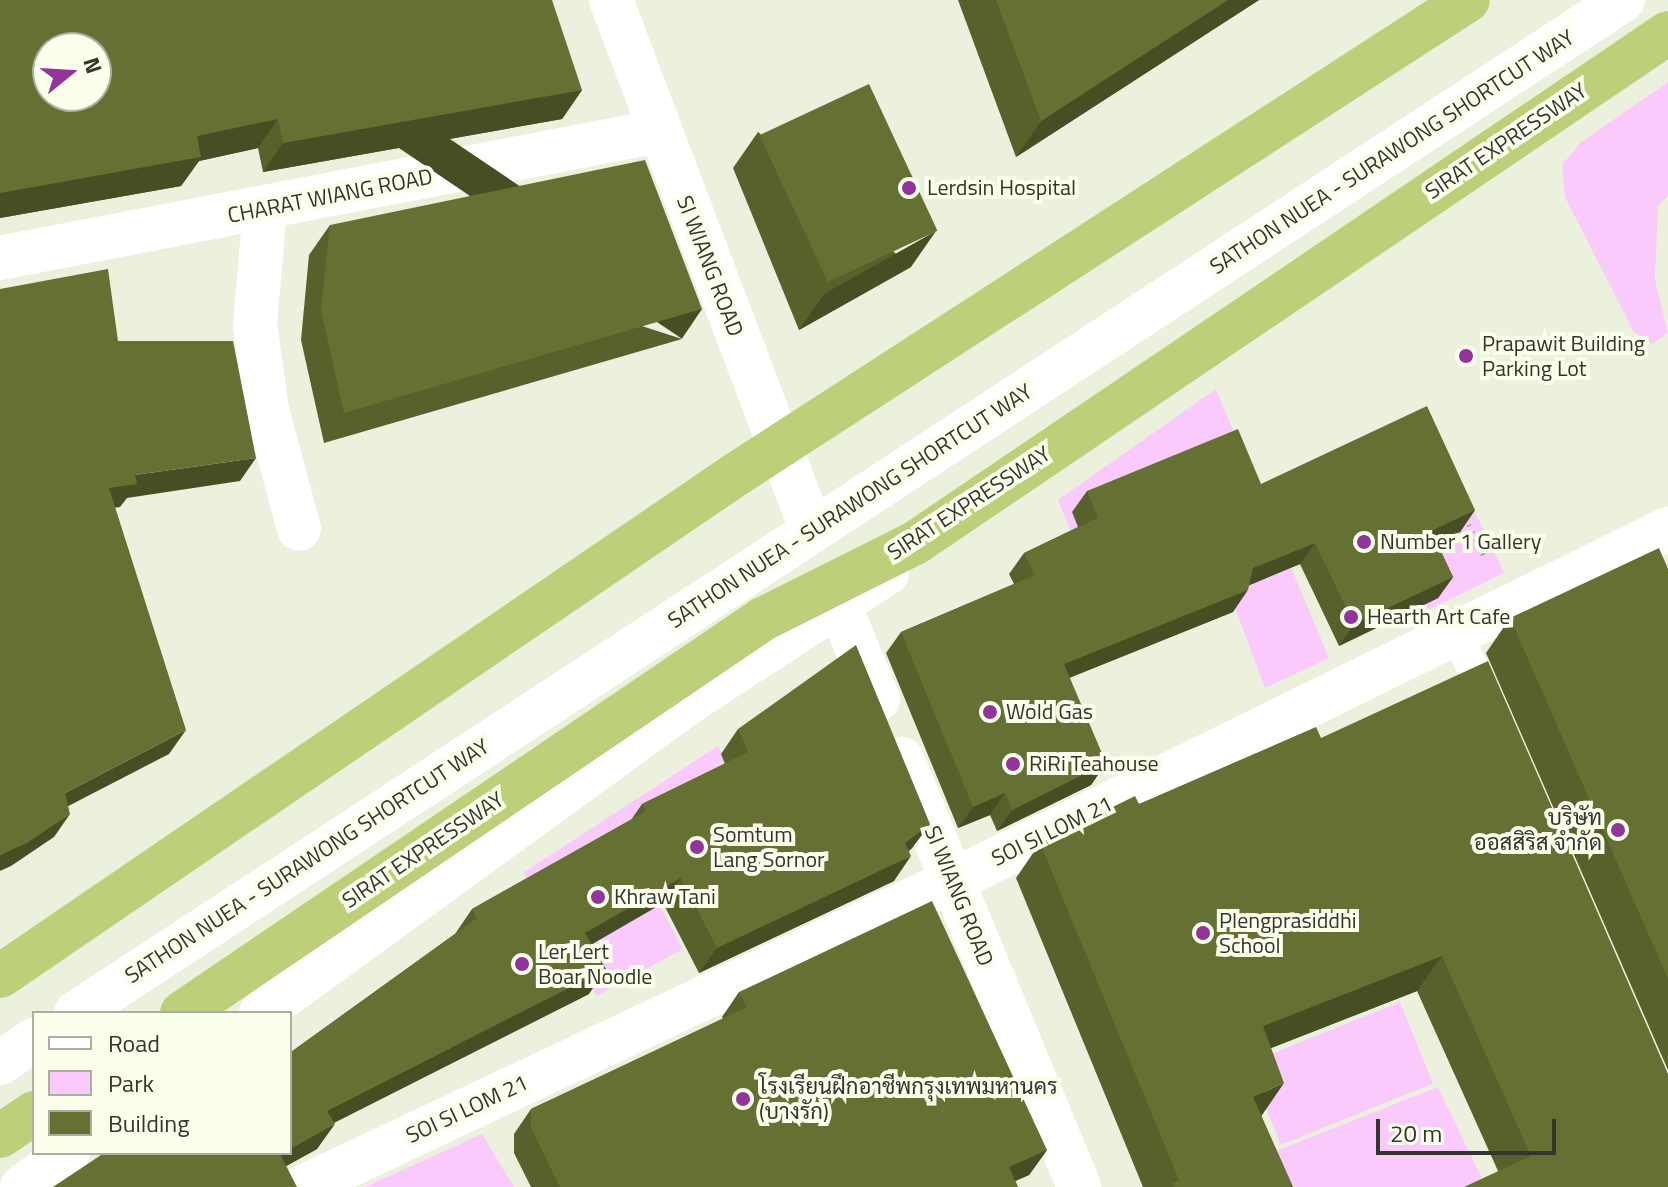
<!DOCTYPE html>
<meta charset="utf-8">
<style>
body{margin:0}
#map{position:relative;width:1668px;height:1187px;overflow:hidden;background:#ecf1de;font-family:"Titillium Web",Sarabun,sans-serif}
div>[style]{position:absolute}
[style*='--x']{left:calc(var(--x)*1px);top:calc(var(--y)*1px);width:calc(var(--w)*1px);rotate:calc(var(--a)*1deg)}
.green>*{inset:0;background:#fbcafd;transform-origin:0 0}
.path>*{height:5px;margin-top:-2.5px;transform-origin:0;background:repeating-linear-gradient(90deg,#acb0a1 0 2px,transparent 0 8px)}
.service>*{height:32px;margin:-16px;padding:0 16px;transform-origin:16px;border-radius:16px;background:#fff}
.minor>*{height:44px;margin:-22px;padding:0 22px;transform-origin:22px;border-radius:22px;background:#fff}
.tertiary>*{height:44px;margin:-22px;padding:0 22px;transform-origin:22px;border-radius:22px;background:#fff}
.motorway>*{height:44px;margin:-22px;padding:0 22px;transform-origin:22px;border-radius:22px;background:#bdd079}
.wall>*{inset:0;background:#56612b}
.shaded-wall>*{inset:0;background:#464f23;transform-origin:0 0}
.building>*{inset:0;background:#647132;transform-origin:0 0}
.dots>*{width:22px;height:22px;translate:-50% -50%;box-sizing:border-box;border:4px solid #f9ffeb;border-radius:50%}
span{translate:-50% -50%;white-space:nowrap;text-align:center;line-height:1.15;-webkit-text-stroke:8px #f9ffeb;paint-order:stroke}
.street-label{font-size:22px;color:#34362e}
.poi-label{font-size:22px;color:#34362e}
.left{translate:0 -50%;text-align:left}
.right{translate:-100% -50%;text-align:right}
.legend{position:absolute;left:32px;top:1011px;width:260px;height:144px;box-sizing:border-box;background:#f9ffeb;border:2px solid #aaaf9f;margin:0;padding:10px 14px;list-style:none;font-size:24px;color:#34362e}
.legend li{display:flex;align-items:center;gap:16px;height:40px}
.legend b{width:40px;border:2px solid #aaaf9f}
.north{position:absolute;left:32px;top:32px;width:80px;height:80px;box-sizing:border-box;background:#f9ffeb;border:2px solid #aaaf9f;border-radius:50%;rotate:72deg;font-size:22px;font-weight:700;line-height:32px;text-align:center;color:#34362e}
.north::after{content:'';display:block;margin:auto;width:28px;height:36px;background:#93339b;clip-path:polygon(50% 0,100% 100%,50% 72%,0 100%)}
.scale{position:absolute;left:1376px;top:1119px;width:180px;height:36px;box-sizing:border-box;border:4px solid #34362e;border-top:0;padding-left:10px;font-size:24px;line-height:28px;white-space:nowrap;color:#34362e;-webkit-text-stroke:6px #f9ffeb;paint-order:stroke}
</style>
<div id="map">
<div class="green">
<div style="clip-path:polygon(1668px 82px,1668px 196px,1658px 206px,1655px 280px,1668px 333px,1652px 344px,1634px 332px,1565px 197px,1562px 165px,1580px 143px)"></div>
<div style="clip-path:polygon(1216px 389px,1329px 658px,1265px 688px,1197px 506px,1075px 542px,1058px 500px)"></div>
<div style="left:1425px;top:410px;width:181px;height:97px;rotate:64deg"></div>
<div style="clip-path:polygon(718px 746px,746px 797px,636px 861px,683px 949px,597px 996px,523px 873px)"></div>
<div style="left:1400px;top:1002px;width:88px;height:164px;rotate:68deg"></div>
<div style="clip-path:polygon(1438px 1087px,1486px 1187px,1289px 1187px,1276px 1151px)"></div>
<div style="clip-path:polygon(482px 1134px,514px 1187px,365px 1187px)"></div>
</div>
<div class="path">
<div style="--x:1465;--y:517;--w:46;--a:64"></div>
</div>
<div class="service">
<div style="--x:1456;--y:632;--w:85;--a:65.6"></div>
</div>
<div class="minor">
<div style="--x:265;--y:208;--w:117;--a:94.9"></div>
<div style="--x:255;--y:325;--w:86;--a:82"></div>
<div style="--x:267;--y:410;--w:123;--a:74.9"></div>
<div style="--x:303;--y:1187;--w:720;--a:-25.25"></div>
<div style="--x:954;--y:880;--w:796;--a:-26.18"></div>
</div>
<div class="tertiary">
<div style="--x:611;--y:0;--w:568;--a:69.27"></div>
<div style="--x:0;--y:258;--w:671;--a:-10.91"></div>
<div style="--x:839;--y:605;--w:102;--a:67.5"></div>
<div style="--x:902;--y:759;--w:463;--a:67.5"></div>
<div style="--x:76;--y:1013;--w:1849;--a:-33.22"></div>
<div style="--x:261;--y:1013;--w:533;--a:-35.99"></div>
<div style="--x:692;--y:700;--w:233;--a:-33.1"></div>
<div style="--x:0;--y:1063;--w:41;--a:-34.1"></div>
<div style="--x:22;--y:1187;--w:57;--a:-36.5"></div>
</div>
<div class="motorway">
<div style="--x:0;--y:976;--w:890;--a:-34.28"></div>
<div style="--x:735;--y:475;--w:873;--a:-32.94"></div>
<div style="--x:182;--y:1013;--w:702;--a:-34.14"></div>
<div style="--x:763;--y:619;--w:170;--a:-26.6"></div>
<div style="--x:915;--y:543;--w:909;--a:-34.11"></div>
<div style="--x:0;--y:1136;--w:41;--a:-34.1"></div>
</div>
<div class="wall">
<div style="clip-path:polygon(0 0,582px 90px,562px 119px,263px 172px,258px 148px,199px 161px,181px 186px,0 218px)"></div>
<div style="clip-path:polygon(958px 0,1259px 0,1016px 157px)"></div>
<div style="clip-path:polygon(758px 132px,911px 267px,799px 330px,733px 168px)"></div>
<div style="clip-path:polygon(330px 225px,682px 339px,324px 443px,301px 340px,309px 255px)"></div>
<div style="clip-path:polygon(1261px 484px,1475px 510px,1460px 532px,1437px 543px,1453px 577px,1438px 598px,1339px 646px,1300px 564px,1249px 585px,1233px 612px,1069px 678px,1106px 763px,1091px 785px,997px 831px,990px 815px,958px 828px,886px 653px,901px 632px,1014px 584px,1009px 574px,1024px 553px,1078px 527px,1072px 512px,1087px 491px)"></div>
<div style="clip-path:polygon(1668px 569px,1668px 1070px,1486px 653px,1510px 618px)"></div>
<div style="clip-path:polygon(738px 729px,930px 824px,912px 848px,909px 851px,894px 881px,699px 973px,663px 903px,592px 944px,589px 994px,334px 1123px,317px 1149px,286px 1166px,53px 1187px,291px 1052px,455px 934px,472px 909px,631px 820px,642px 804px,725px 764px,721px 754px)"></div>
<div style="clip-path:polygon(1321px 738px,1668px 1187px,1498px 1171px,1417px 991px,1271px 1048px,1261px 1116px,1293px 1187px,1143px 1187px,1016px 878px,1040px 843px,1139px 804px)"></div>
<div style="clip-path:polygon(739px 992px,1047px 1150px,1029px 1175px,1015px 1181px,1018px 1187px,531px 1187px,514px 1153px,514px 1134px,531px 1109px,723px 1019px,722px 1017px)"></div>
</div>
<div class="shaded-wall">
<div style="clip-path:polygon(1228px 0,1259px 0,1016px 157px,1041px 121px)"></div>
<div style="clip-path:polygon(582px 90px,562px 119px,263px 172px,283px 143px)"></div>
<div style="clip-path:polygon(278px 119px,258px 148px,199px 161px,181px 186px,0 218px,0 193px,197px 136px)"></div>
<div style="clip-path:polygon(936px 231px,911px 267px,799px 330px,824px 294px)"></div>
<div style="left:702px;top:309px;width:36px;height:373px;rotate:124deg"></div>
<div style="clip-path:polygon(256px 458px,240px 481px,127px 498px,120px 507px,93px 511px,109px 488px,135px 475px)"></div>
<div style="clip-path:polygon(1475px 510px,1460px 532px,1416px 552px,1431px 531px)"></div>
<div style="clip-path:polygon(1315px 543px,1300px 564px,1238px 590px,1253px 568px)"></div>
<div style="clip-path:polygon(1453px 577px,1438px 598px,1339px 646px,1354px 624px)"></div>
<div style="clip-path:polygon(1248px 590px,1233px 612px,1049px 686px,1064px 664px)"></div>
<div style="clip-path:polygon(186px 730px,169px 754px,49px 816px,65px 793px)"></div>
<div style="clip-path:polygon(1106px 763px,1091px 785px,997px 831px,1012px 810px)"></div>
<div style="clip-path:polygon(1005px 793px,990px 815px,958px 828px,973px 807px)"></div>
<div style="clip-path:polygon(70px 814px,54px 837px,11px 866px,0 871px,0 855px)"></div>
<div style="clip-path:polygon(930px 824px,912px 848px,890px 866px,911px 856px,894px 881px,699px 973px,717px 948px,905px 843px)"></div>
<div style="clip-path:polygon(681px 878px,663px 903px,568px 958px,585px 933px)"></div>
<div style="clip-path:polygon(1442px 956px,1417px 991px,1238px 1061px,1263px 1026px)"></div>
<div style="clip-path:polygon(606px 969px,589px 994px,309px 1135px,327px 1111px)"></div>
<div style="clip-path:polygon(1284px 1083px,1260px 1118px,1253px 1097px)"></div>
<div style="clip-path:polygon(335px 1124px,317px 1149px,263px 1179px,280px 1154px,283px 1153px,290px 1153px,290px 1149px)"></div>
<div style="clip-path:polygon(1047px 1150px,1029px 1175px,1002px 1187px,1009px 1167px)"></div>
</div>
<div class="building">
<div style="clip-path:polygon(evenodd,0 0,552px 0,582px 90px,283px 143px,278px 119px,197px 136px,201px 157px,0 193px,0 0,48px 48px,96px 48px,96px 96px,48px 96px,48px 48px)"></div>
<div style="clip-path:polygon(996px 0,1228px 0,1041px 121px)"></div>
<div style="left:869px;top:84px;width:162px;height:121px;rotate:65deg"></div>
<div style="clip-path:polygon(645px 160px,702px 309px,344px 413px,321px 310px,330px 225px)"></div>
<div style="clip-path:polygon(108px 269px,118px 341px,233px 341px,256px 458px,135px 475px,137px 484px,109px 488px,186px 730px,65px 793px,70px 814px,27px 843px,0 855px,0 289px)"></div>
<div style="clip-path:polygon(1427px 406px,1475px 510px,1431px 531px,1453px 577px,1354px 624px,1315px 543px,1253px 568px,1248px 590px,1064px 664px,1106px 763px,1012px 810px,1005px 793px,973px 807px,901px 632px,1035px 575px,1024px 553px,1098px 518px,1087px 491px,1238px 429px,1261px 484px)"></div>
<div style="clip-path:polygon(1659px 548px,1668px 569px,1668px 979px,1510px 618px)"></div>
<div style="clip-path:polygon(856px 645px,930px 824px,905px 843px,911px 856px,717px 948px,681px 878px,585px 933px,606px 969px,327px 1111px,335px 1124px,290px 1149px,290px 1051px,291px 1052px,477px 918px,472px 909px,646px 811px,642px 804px,748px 752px,738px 729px)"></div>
<div style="clip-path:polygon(1488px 661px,1668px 1074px,1668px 1187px,1464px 1187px,1531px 1156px,1442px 956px,1263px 1026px,1284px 1083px,1253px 1097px,1293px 1187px,1174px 1187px,1172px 1183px,1179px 1180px,1040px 843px,1135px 796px,1139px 804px,1316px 727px,1321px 738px)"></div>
<div style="clip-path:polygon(932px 901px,1047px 1150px,1009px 1167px,1018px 1187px,560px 1187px,531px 1128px,531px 1109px,747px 1007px,739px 992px)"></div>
<div style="clip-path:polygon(104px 1153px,283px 1153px,280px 1154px,297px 1187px,53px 1187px)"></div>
</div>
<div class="dots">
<div style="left:909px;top:188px;background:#93339b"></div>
<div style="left:1466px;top:356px;background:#93339b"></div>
<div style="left:1364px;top:542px;background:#93339b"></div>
<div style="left:1351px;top:617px;background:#93339b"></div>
<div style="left:990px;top:712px;background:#93339b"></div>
<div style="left:1013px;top:764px;background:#93339b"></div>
<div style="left:1618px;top:830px;background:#93339b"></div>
<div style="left:697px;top:847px;background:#93339b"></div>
<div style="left:598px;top:897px;background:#93339b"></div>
<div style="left:1203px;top:933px;background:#93339b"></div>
<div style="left:522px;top:964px;background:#93339b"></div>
<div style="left:743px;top:1099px;background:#93339b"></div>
</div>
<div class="street-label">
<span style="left:1506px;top:141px;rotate:-34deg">SIRAT EXPRESSWAY</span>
<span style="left:1392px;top:152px;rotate:-33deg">SATHON NUEA - SURAWONG SHORTCUT WAY</span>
<span style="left:330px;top:196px;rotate:-11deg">CHARAT WIANG ROAD</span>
<span style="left:710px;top:266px;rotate:69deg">SI WIANG ROAD</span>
<span style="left:969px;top:503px;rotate:-33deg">SIRAT EXPRESSWAY</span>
<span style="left:850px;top:506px;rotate:-33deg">SATHON NUEA - SURAWONG SHORTCUT WAY</span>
<span style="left:1052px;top:831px;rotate:-26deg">SOI SI LOM 21</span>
<span style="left:423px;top:850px;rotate:-34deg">SIRAT EXPRESSWAY</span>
<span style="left:307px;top:861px;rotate:-33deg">SATHON NUEA - SURAWONG SHORTCUT WAY</span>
<span style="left:959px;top:896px;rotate:68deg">SI WIANG ROAD</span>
<span style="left:467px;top:1109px;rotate:-25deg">SOI SI LOM 21</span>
</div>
<div class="poi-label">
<span class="left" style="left:927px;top:188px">Lerdsin Hospital</span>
<span class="left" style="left:1482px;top:356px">Prapawit Building<br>Parking Lot</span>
<span class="left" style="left:1380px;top:542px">Number 1 Gallery</span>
<span class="left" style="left:1367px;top:617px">Hearth Art Cafe</span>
<span class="left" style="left:1006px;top:712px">Wold Gas</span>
<span class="left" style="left:1029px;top:764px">RiRi Teahouse</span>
<span class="right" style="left:1602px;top:830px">บริษัท<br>ออสสิริส จำกัด</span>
<span class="left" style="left:713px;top:847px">Somtum<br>Lang Sornor</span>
<span class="left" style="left:614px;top:897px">Khraw Tani</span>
<span class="left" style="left:1219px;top:933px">Plengprasiddhi<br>School</span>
<span class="left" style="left:538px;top:964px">Ler Lert<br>Boar Noodle</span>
<span class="left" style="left:759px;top:1099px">โรงเรียนฝึกอาชีพกรุงเทพมหานคร<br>(บางรัก)</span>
</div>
<ul class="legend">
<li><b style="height:10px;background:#fff"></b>Road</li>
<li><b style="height:22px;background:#fbcafd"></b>Park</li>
<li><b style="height:22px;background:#647132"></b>Building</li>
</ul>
<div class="north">N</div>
<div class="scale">20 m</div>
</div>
